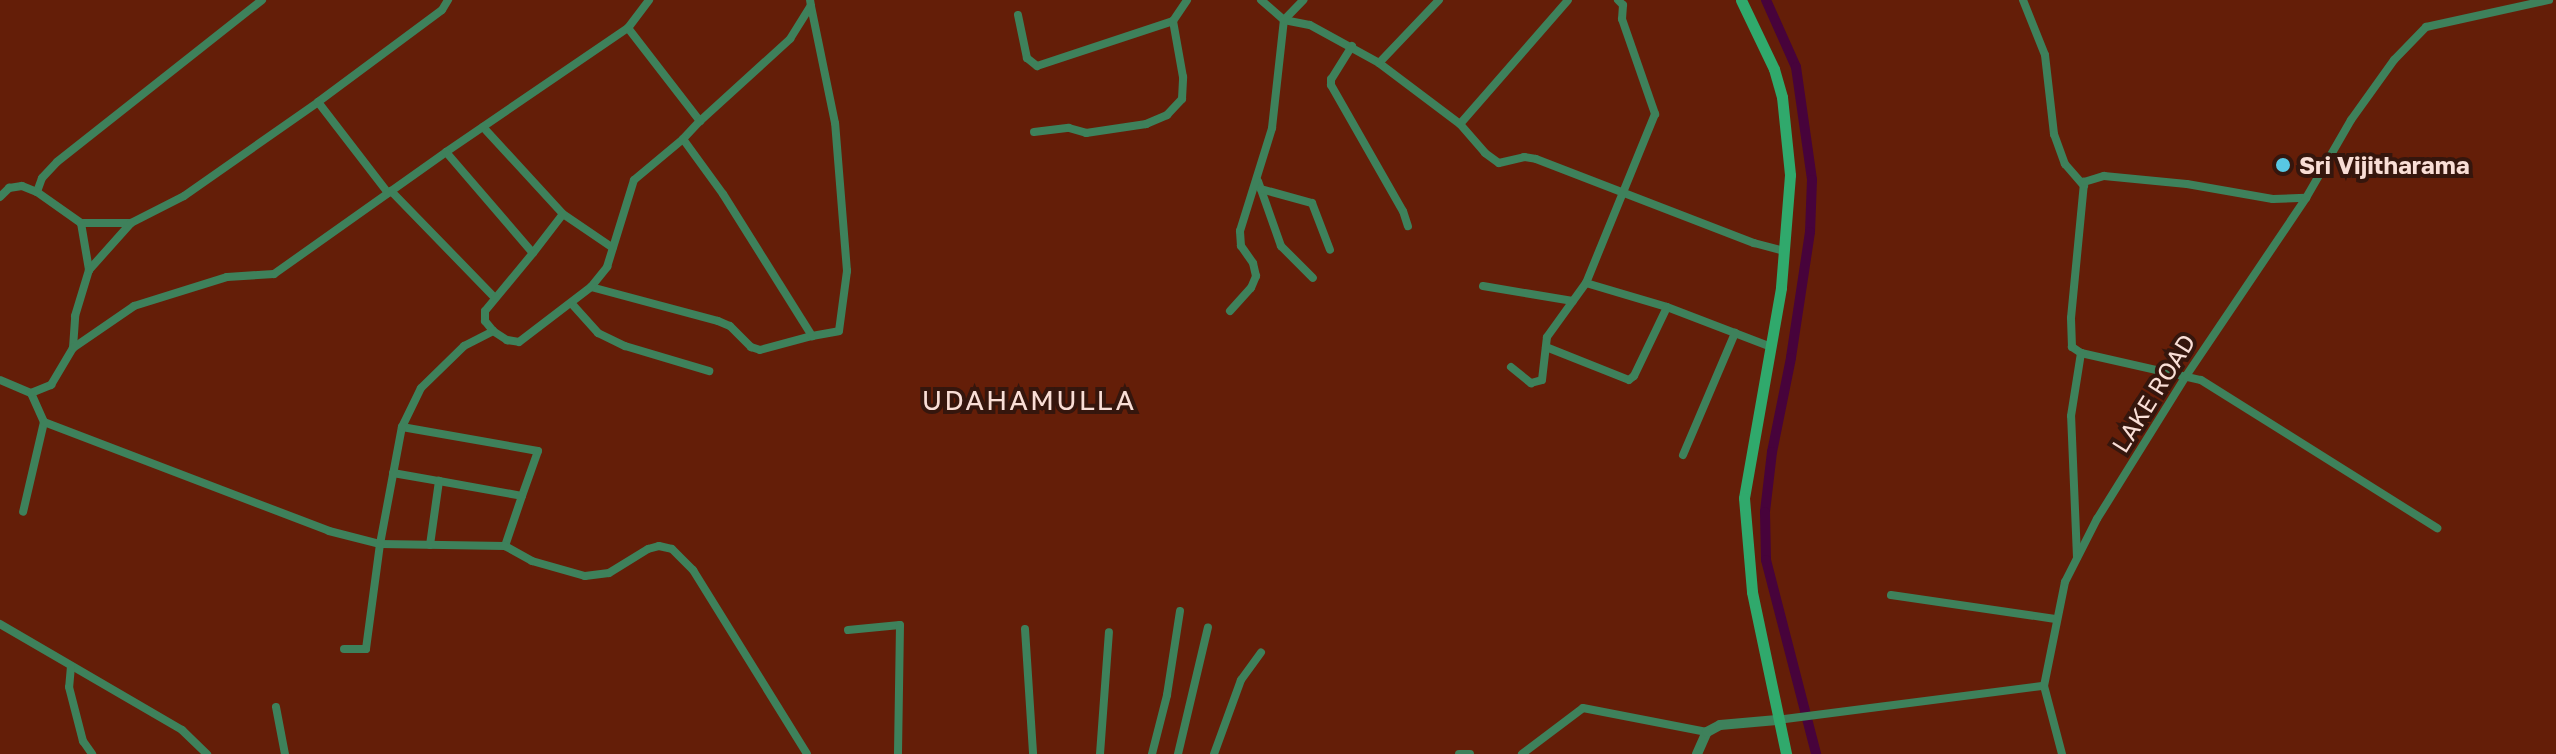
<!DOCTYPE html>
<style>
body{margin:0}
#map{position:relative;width:2556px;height:754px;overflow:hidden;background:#641e08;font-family:"Golos Text",sans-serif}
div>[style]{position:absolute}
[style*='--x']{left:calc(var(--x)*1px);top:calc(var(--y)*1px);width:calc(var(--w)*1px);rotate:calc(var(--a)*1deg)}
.canal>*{height:10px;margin:-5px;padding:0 5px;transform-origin:5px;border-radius:5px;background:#47033b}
.minor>*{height:8px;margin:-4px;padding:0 4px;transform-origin:4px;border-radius:4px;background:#3e815b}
.tertiary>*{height:10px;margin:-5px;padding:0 5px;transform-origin:5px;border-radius:5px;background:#3e815b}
.secondary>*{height:11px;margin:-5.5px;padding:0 5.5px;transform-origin:5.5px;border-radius:5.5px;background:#30a96c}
.dots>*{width:22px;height:22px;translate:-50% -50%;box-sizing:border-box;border:4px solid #35160d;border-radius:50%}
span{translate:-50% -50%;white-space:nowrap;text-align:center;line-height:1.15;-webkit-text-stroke:8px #35160d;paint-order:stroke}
.poi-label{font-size:24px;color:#f9ded6;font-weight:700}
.left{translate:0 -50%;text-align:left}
.street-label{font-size:24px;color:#f9ded6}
.quarter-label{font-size:28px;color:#f9ded6;letter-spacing:2px}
</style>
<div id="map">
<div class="canal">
<div style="--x:1766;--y:0;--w:73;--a:65.9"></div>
<div style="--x:1796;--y:67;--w:114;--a:81.9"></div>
<div style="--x:1812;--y:180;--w:52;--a:92.2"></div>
<div style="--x:1810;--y:232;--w:127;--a:98.6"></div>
<div style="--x:1791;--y:358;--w:96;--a:101.4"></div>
<div style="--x:1772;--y:452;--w:60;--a:96.7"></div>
<div style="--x:1765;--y:512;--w:48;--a:88.8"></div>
<div style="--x:1766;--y:560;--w:200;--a:75.5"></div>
</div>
<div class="minor">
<div style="--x:262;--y:0;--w:261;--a:141.7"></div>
<div style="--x:57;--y:162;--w:22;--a:133"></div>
<div style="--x:42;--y:178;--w:15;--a:110"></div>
<div style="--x:37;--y:192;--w:54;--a:35.2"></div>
<div style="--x:81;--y:223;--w:50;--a:0"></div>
<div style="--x:131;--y:223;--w:59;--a:-27"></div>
<div style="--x:184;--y:196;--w:164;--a:-35"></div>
<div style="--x:318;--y:102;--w:154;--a:-36.6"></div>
<div style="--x:442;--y:10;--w:12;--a:-59"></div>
<div style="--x:1261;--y:0;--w:30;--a:41"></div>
<div style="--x:1284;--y:20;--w:26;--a:11"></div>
<div style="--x:1310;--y:25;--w:79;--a:28.8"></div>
<div style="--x:1379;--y:63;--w:101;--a:37"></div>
<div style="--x:1460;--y:124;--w:38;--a:49"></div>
<div style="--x:1485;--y:153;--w:17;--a:36"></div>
<div style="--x:1499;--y:163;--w:26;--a:-13"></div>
<div style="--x:1524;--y:157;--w:12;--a:9"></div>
<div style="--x:1536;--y:159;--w:234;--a:21.1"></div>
<div style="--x:1754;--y:243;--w:31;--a:15"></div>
<div style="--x:1618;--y:0;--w:7;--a:45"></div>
<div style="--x:1623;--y:5;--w:14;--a:94"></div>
<div style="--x:1622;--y:19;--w:101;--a:70.8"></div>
<div style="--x:1655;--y:114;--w:183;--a:112.2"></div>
<div style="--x:1586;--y:283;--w:84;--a:16.5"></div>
<div style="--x:1667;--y:307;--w:111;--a:21"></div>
<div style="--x:2023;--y:0;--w:59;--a:68.2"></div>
<div style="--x:2045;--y:55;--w:80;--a:83.5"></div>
<div style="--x:2054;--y:134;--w:32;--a:70"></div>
<div style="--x:2065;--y:164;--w:29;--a:49"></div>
<div style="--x:1018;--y:15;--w:44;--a:78.2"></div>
<div style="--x:1027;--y:58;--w:13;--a:39"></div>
<div style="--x:1037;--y:66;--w:143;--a:-18.3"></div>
<div style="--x:1173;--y:21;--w:25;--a:-56"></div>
<div style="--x:628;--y:28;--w:118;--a:52.3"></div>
<div style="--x:700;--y:121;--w:122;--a:-42.3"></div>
<div style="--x:790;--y:39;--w:39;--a:-58"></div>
<div style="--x:811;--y:6;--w:6;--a:-99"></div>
<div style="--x:1352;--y:46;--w:39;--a:122"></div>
<div style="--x:1331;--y:79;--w:6;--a:90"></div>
<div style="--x:1331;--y:85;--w:145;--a:60.3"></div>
<div style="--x:1403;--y:211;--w:16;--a:72"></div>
<div style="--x:1379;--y:63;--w:87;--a:-46.4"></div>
<div style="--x:318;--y:102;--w:115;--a:52.4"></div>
<div style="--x:1460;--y:124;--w:164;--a:-48.9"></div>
<div style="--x:483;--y:127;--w:118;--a:47.4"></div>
<div style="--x:563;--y:214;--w:60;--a:34.2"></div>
<div style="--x:1034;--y:132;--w:35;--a:-7"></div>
<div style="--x:1069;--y:128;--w:18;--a:16"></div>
<div style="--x:1086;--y:133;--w:61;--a:-8.5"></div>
<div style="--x:1146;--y:124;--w:23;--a:-23"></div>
<div style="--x:1167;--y:115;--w:22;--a:-47"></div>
<div style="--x:1182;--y:99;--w:22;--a:-87"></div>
<div style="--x:1183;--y:77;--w:57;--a:-100.1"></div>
<div style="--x:683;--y:139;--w:25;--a:-47"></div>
<div style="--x:446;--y:152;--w:220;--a:-34.3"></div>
<div style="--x:628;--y:28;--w:35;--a:-53"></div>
<div style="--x:1258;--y:181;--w:69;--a:70.5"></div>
<div style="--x:1281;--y:246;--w:45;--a:45"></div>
<div style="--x:1261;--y:189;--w:53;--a:15.4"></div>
<div style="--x:1312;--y:203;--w:50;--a:69"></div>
<div style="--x:391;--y:191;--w:146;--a:45.8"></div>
<div style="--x:0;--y:197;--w:13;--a:-45"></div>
<div style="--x:9;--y:188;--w:13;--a:-9"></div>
<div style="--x:22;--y:186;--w:16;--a:22"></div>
<div style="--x:81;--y:223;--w:48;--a:80.3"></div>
<div style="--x:533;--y:253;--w:49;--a:-52.4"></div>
<div style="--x:1483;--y:286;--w:91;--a:9.5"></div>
<div style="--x:591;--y:287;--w:131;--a:15"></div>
<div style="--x:718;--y:321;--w:13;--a:23"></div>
<div style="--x:730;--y:326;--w:30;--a:45"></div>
<div style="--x:751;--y:347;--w:9;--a:18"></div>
<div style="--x:760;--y:350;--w:54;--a:-15.1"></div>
<div style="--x:572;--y:304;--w:39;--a:48"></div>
<div style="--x:598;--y:333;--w:30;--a:26"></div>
<div style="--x:625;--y:346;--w:88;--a:16.6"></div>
<div style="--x:1230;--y:311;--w:31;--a:-48"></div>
<div style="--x:1251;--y:288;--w:13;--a:-67"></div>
<div style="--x:1256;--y:276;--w:13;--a:-103"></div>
<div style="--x:1253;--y:263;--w:21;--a:-125"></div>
<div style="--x:1241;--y:246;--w:15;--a:-94"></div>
<div style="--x:1240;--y:231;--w:108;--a:-72.7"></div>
<div style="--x:1272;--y:128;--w:109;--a:-83.7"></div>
<div style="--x:1284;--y:20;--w:28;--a:-46"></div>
<div style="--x:1546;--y:347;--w:89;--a:21.7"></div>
<div style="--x:1629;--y:380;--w:6;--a:-39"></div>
<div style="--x:1634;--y:376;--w:76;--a:-64.4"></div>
<div style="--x:73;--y:348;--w:32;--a:-86"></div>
<div style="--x:75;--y:316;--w:48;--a:-73.1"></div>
<div style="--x:89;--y:270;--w:63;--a:-48.2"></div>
<div style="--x:2081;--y:353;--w:11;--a:-146"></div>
<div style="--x:2072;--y:347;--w:29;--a:-92"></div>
<div style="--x:2071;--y:318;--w:137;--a:-84.5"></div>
<div style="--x:2084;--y:182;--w:21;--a:-17"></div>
<div style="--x:2104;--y:176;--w:83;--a:5.5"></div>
<div style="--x:2187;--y:184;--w:87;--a:9.9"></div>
<div style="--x:2273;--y:199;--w:33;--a:-2"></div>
<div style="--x:1511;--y:367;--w:26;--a:39"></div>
<div style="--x:1531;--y:383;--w:11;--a:-15"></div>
<div style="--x:1542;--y:380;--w:43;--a:-83.4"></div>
<div style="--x:1547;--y:337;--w:67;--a:-54.2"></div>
<div style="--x:0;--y:380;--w:34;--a:23"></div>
<div style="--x:31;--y:393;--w:32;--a:66"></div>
<div style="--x:44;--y:422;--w:92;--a:103.1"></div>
<div style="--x:31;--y:393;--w:22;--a:-22"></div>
<div style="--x:51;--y:385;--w:43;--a:-59.3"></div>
<div style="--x:73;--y:348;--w:74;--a:-34.5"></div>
<div style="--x:134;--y:306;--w:97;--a:-17.3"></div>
<div style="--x:227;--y:277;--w:47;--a:-3.7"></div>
<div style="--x:274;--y:274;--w:211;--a:-35.3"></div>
<div style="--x:446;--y:152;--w:133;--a:49.3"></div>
<div style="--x:533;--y:253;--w:75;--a:129.6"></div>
<div style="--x:485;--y:311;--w:10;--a:90"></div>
<div style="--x:485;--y:321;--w:13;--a:51"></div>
<div style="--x:44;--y:422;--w:305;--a:20.9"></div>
<div style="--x:329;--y:531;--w:53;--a:14.3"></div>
<div style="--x:380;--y:544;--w:106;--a:97.6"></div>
<div style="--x:366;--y:649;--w:22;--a:180"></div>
<div style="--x:402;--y:427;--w:138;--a:10"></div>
<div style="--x:538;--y:451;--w:48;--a:109.6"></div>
<div style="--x:1683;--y:455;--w:133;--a:-66.9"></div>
<div style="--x:393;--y:473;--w:47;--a:9.9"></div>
<div style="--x:430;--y:545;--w:65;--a:-82"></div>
<div style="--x:439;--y:481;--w:84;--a:10.2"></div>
<div style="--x:522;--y:496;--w:53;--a:108.8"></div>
<div style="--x:505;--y:546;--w:125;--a:-179.1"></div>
<div style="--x:380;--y:544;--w:119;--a:-79.4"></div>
<div style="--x:402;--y:427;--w:43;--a:-64"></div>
<div style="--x:421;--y:388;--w:60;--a:-44.3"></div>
<div style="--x:464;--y:346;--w:33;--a:-27"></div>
<div style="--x:493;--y:331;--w:17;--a:33"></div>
<div style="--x:507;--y:340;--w:12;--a:9"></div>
<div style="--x:519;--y:342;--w:91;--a:-37.4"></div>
<div style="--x:591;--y:287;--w:26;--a:-51"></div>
<div style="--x:607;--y:267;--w:91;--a:-72.8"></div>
<div style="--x:634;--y:180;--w:64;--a:-39.9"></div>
<div style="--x:683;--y:139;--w:68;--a:54"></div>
<div style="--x:723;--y:194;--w:168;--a:57.9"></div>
<div style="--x:812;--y:336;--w:27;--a:-10"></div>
<div style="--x:839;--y:331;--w:61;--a:-82.4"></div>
<div style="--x:847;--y:271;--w:148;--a:-94.6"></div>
<div style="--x:835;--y:123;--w:119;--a:-101.6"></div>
<div style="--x:505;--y:546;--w:31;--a:29"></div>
<div style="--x:532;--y:561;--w:55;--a:15.8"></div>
<div style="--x:585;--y:576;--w:24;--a:-7"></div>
<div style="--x:609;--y:573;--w:46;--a:-31.6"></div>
<div style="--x:648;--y:549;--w:11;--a:-15"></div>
<div style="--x:659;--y:546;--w:13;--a:13"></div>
<div style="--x:672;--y:549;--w:30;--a:45"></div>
<div style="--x:693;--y:570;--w:216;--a:58.2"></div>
<div style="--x:2077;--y:557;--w:141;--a:-92.4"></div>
<div style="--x:2071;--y:416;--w:64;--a:-81"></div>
<div style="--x:2081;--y:353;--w:123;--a:12.7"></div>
<div style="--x:2201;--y:380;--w:279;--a:32.1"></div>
<div style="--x:1891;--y:595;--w:166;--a:8.3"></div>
<div style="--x:0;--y:624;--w:211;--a:30.2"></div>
<div style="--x:182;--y:730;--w:35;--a:44"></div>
<div style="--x:1025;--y:629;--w:125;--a:86.3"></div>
<div style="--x:848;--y:630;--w:52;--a:-5.5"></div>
<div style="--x:900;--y:625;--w:129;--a:90.9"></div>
<div style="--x:71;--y:666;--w:21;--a:95"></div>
<div style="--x:69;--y:687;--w:56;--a:75.5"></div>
<div style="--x:83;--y:741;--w:16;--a:55"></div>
<div style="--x:276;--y:707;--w:48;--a:79.2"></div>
<div style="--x:1777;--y:720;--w:269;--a:-7.3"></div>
<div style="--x:1100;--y:754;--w:122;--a:-85.8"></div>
<div style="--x:1152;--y:754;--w:61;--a:-75.7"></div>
<div style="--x:1167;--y:695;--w:85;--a:-81.2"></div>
<div style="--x:1178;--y:754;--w:130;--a:-76.7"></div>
<div style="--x:1214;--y:754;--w:79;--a:-70"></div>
<div style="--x:1241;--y:680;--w:34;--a:-54"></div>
<div style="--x:1459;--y:754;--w:11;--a:0"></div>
<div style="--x:1522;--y:754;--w:76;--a:-37"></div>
<div style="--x:1583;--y:708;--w:126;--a:11"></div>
<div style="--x:2062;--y:754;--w:70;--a:-104.8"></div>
<div style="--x:2044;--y:686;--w:106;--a:-78.6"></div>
<div style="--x:2065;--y:582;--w:71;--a:-63.1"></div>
<div style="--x:2097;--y:519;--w:168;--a:-58.1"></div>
<div style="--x:2186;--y:376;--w:215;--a:-56"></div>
<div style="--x:2306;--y:198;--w:90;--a:-60"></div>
<div style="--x:2351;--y:120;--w:74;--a:-54.4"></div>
<div style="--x:2394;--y:60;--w:46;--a:-45.9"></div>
<div style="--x:2426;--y:27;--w:126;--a:-12.4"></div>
</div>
<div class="tertiary">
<div style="--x:1697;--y:754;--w:24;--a:-66"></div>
<div style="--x:1707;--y:732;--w:15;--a:-28"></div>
<div style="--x:1720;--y:725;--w:57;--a:-5"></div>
</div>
<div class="secondary">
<div style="--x:1741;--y:0;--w:76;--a:64.4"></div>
<div style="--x:1774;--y:69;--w:29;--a:74"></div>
<div style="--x:1782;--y:97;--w:78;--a:84.1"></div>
<div style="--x:1790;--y:175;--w:113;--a:94.6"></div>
<div style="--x:1781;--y:288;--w:213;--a:100"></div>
<div style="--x:1744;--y:498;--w:94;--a:85.1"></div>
<div style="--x:1752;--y:592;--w:166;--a:78.1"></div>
</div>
<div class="dots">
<div style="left:2283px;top:165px;background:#58c8e4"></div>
</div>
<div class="poi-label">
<span class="left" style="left:2299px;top:165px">Sri Vijitharama</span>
</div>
<div class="street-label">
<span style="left:2153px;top:393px;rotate:-58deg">LAKE ROAD</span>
</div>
<div class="quarter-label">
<span style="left:1029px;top:400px">UDAHAMULLA</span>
</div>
</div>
